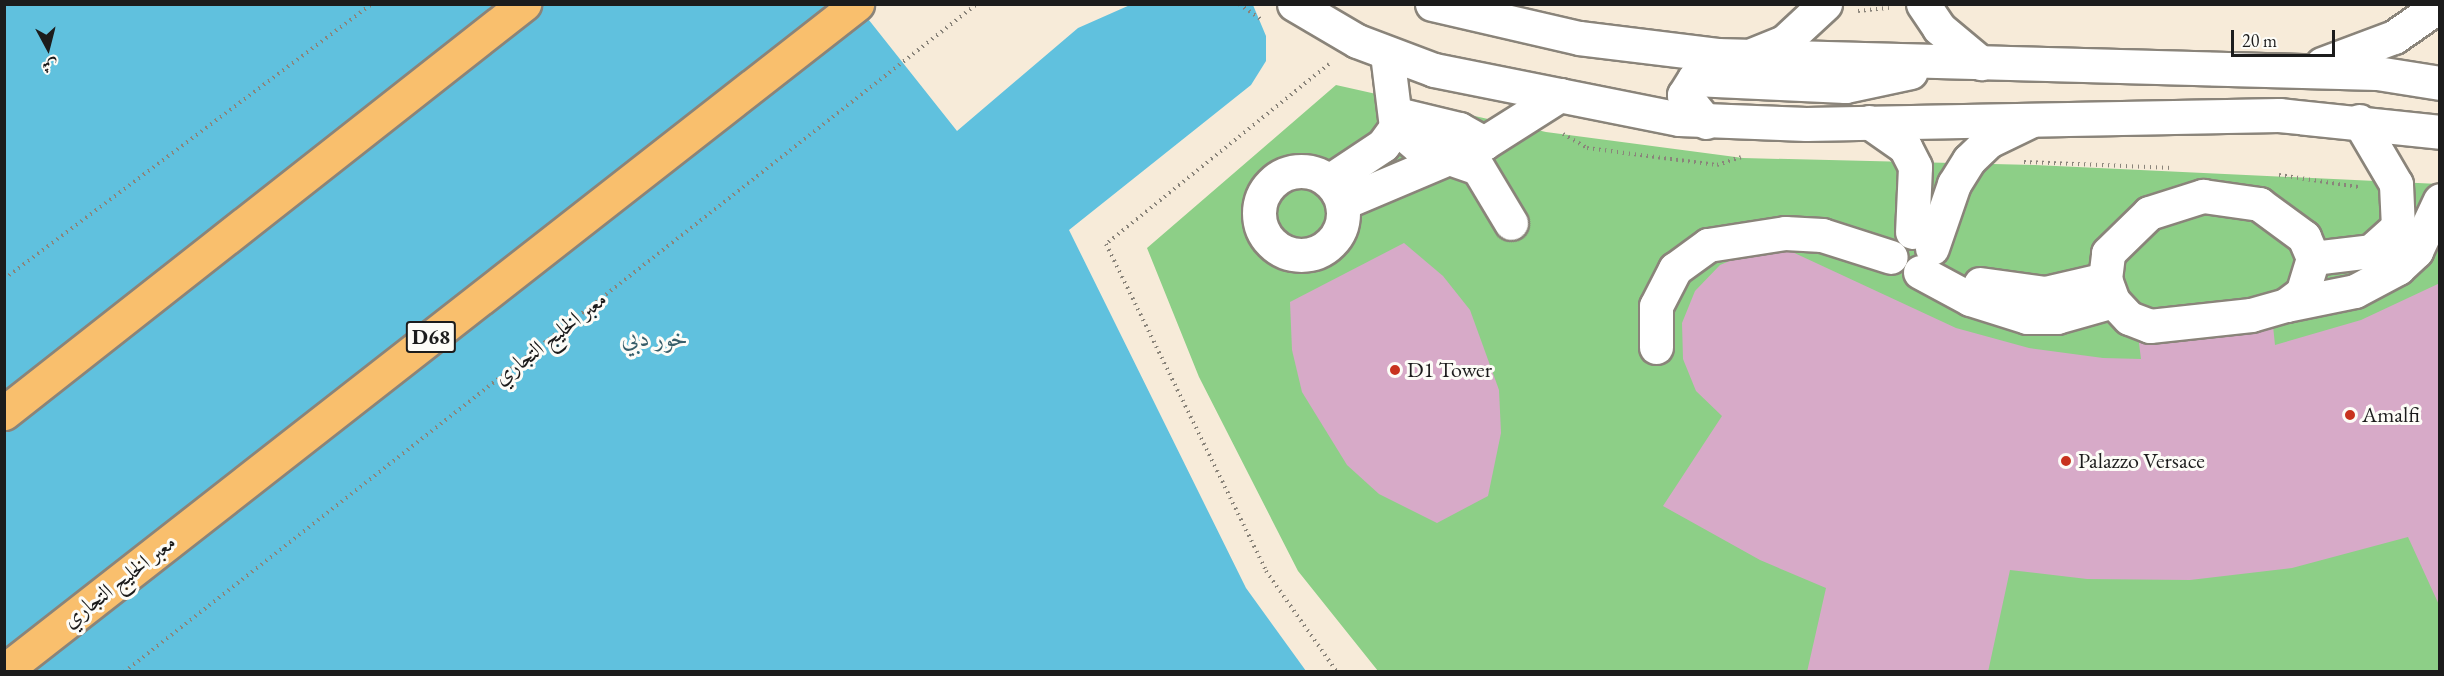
<!DOCTYPE html>
<meta charset="utf-8">
<style>
body{margin:0}
#map{position:relative;width:2444px;height:676px;overflow:hidden;background:#f7ebd9;font-family:"EB Garamond",Amiri,serif}
div>[style]{position:absolute}
[style*='--x']{left:calc(var(--x)*1px);top:calc(var(--y)*1px);width:calc(var(--w)*1px);rotate:calc(var(--a)*1deg)}
.green>*{inset:0;background:#8dcf87}
.water>*{inset:0;background:#60c1de}
.building>*{inset:0;background:#d7aac8}
.path>*{height:4px;margin-top:-2px;transform-origin:0;background:repeating-linear-gradient(90deg,#8a847a 0 1.5px,transparent 0 6px)}
.roads{filter:drop-shadow(2px 0 #8a847a) drop-shadow(-2px 0 #8a847a) drop-shadow(0 2px #8a847a) drop-shadow(0 -2px #8a847a)}
.minor>*{height:33px;margin:-16.5px;padding:0 16.5px;transform-origin:16.5px;border-radius:16.5px;background:#fff}
.minor>.ring{margin:-16.5px;padding:0;box-sizing:content-box;background:none;border:33px solid #fff;border-radius:50%}
.highway>*{height:33px;margin:-16.5px;padding:0 16.5px;transform-origin:16.5px;border-radius:16.5px;background:#f9bf6d}
.dots>*{width:16px;height:16px;translate:-50% -50%;box-sizing:border-box;border:3px solid #fdfcf7;border-radius:50%}
span{translate:-50% -50%;white-space:nowrap;text-align:center;line-height:1.15;-webkit-text-stroke:6px #fdfcf7;paint-order:stroke}
.shield-label span{padding:2px 4px;background:#fdfcf7;border:2px solid;border-radius:4px;-webkit-text-stroke-width:0}
.shield-label{font-size:21px;color:#1c1c1c;font-weight:700}
.street-label{font-size:22px;color:#1c1c1c}
.poi-label{font-size:22px;color:#1c1c1c}
.left{translate:0 -50%;text-align:left}
.water-label{font-size:24px;color:#375e6a;font-style:italic}
.frame{position:absolute;inset:0;border:6px solid #1c1c1c;pointer-events:none}
.north{position:absolute;left:18px;top:18px;width:60px;height:60px;-webkit-text-stroke:4px #fdfcf7;paint-order:stroke;rotate:173deg;font-size:16px;font-weight:700;line-height:24px;text-align:center;color:#1c1c1c}
.north::after{content:'';display:block;margin:auto;width:21px;height:27px;background:#1c1c1c;clip-path:polygon(50% 0,100% 100%,50% 72%,0 100%)}
.scale{position:absolute;left:2231px;top:30px;width:104px;height:27px;box-sizing:border-box;border:3px solid #1c1c1c;border-top:0;padding-left:8px;font-size:18px;line-height:21px;white-space:nowrap;color:#1c1c1c;-webkit-text-stroke:4px #fdfcf7;paint-order:stroke}
</style>
<div id="map">
<div class="green">
<div style="clip-path:polygon(1336px 85px,1546px 132px,1743px 158px,2035px 165px,2439px 184px,2439px 671px,1378px 671px,1298px 571px,1199px 377px,1147px 248px)"></div>
</div>
<div class="water">
<div style="clip-path:polygon(4px 5px,857px 5px,957px 131px,1078px 28px,1130px 5px,1253px 5px,1266px 36px,1266px 61px,1251px 85px,1069px 230px,1246px 588px,1306px 671px,5px 671px)"></div>
</div>
<div class="building">
<div style="clip-path:polygon(1404px 243px,1443px 276px,1470px 310px,1499px 390px,1501px 433px,1488px 496px,1437px 523px,1379px 494px,1347px 465px,1302px 392px,1292px 350px,1290px 302px)"></div>
<div style="clip-path:polygon(1788px 250px,1956px 328px,2029px 348px,2103px 358px,2141px 359px,2135px 312px,2270px 297px,2275px 345px,2361px 320px,2440px 283px,2440px 607px,2408px 537px,2292px 568px,2190px 580px,2087px 579px,2010px 570px,1988px 672px,1807px 672px,1826px 588px,1760px 560px,1663px 506px,1722px 416px,1696px 391px,1683px 359px,1682px 323px,1695px 291px,1720px 265px,1753px 251px)"></div>
</div>
<div class="path">
<div style="--x:1239;--y:4;--w:29;--a:35"></div>
<div style="--x:1858;--y:11;--w:31;--a:-6"></div>
<div style="--x:1329;--y:64;--w:287;--a:141.1"></div>
<div style="--x:1106;--y:244;--w:364;--a:63.9"></div>
<div style="--x:1266;--y:571;--w:123;--a:54.9"></div>
<div style="--x:1563;--y:134;--w:28;--a:30"></div>
<div style="--x:1587;--y:148;--w:131;--a:7.5"></div>
<div style="--x:1717;--y:165;--w:25;--a:-18"></div>
<div style="--x:2024;--y:162;--w:149;--a:2.3"></div>
<div style="--x:2279;--y:175;--w:80;--a:8.6"></div>
<div style="--x:4;--y:279;--w:459;--a:-36.8"></div>
<div style="--x:124;--y:672;--w:1083;--a:-38.07"></div>
</div>
<div class="roads">
<div class="minor">
<div style="--x:1294;--y:4;--w:73;--a:30.4"></div>
<div style="--x:1357;--y:41;--w:82;--a:20.6"></div>
<div style="--x:1434;--y:70;--w:250;--a:11.3"></div>
<div style="--x:1679;--y:119;--w:127;--a:2.3"></div>
<div style="--x:1806;--y:124;--w:473;--a:-1.1"></div>
<div style="--x:2279;--y:115;--w:162;--a:6"></div>
<div style="--x:1432;--y:4;--w:151;--a:13"></div>
<div style="--x:1579;--y:38;--w:139;--a:7"></div>
<div style="--x:1717;--y:55;--w:660;--a:1.56"></div>
<div style="--x:2377;--y:73;--w:64;--a:9"></div>
<div style="--x:1923;--y:4;--w:29;--a:56"></div>
<div style="--x:1939;--y:28;--w:55;--a:39.8"></div>
<div style="--x:1754;--y:54;--w:32;--a:-22"></div>
<div style="--x:1784;--y:42;--w:56;--a:-42.8"></div>
<div style="--x:2322;--y:64;--w:77;--a:-20.6"></div>
<div style="--x:2394;--y:37;--w:56;--a:-34.8"></div>
<div style="--x:1397;--y:114;--w:64;--a:13.6"></div>
<div style="--x:1459;--y:129;--w:29;--a:29"></div>
<div style="--x:1706;--y:122;--w:35;--a:-129"></div>
<div style="--x:1684;--y:95;--w:19;--a:-58"></div>
<div style="--x:1694;--y:79;--w:151;--a:2.7"></div>
<div style="--x:1845;--y:86;--w:67;--a:-12"></div>
<div style="--x:1869;--y:122;--w:44;--a:34.8"></div>
<div style="--x:1905;--y:147;--w:22;--a:63"></div>
<div style="--x:1915;--y:167;--w:65;--a:92.6"></div>
<div style="--x:1396;--y:127;--w:32;--a:41"></div>
<div style="--x:1420;--y:148;--w:61;--a:19"></div>
<div style="--x:1478;--y:168;--w:64;--a:59"></div>
<div class="ring" style="left:1259px;top:171px;width:51px;height:51px"></div>
<div style="--x:1329;--y:181;--w:65;--a:-33.7"></div>
<div style="--x:1383;--y:145;--w:22;--a:-54"></div>
<div style="--x:1396;--y:127;--w:74;--a:-97"></div>
<div style="--x:2203;--y:196;--w:57;--a:8.1"></div>
<div style="--x:2259;--y:204;--w:56;--a:36.3"></div>
<div style="--x:2304;--y:237;--w:23;--a:67"></div>
<div style="--x:2313;--y:258;--w:37;--a:107"></div>
<div style="--x:2302;--y:293;--w:20;--a:143"></div>
<div style="--x:2286;--y:305;--w:36;--a:164"></div>
<div style="--x:2251;--y:315;--w:102;--a:173.8"></div>
<div style="--x:2150;--y:326;--w:22;--a:-159"></div>
<div style="--x:2129;--y:318;--w:23;--a:-133"></div>
<div style="--x:2113;--y:301;--w:23;--a:-110"></div>
<div style="--x:2105;--y:279;--w:26;--a:-83"></div>
<div style="--x:2108;--y:253;--w:57;--a:-44.3"></div>
<div style="--x:2149;--y:213;--w:57;--a:-17.5"></div>
<div style="--x:1342;--y:203;--w:154;--a:-22.9"></div>
<div style="--x:1484;--y:143;--w:90;--a:-32.3"></div>
<div style="--x:1932;--y:248;--w:68;--a:-71"></div>
<div style="--x:1954;--y:184;--w:28;--a:-58"></div>
<div style="--x:1969;--y:160;--w:28;--a:-44"></div>
<div style="--x:1989;--y:141;--w:46;--a:-26"></div>
<div style="--x:2313;--y:258;--w:58;--a:-6.9"></div>
<div style="--x:2371;--y:251;--w:36;--a:-42"></div>
<div style="--x:2398;--y:227;--w:43;--a:-92.7"></div>
<div style="--x:2396;--y:184;--w:73;--a:-120.4"></div>
<div style="--x:1920;--y:272;--w:57;--a:28.4"></div>
<div style="--x:1970;--y:299;--w:60;--a:17.5"></div>
<div style="--x:2027;--y:317;--w:30;--a:0"></div>
<div style="--x:2057;--y:317;--w:58;--a:-15.9"></div>
<div style="--x:1980;--y:284;--w:66;--a:7.9"></div>
<div style="--x:2045;--y:293;--w:62;--a:-13.1"></div>
<div style="--x:2286;--y:305;--w:70;--a:-11.5"></div>
<div style="--x:2355;--y:291;--w:49;--a:-28.1"></div>
<div style="--x:2398;--y:268;--w:25;--a:-43"></div>
<div style="--x:2416;--y:251;--w:56;--a:-64.8"></div>
<div style="--x:1656;--y:347;--w:41;--a:-90"></div>
<div style="--x:1656;--y:306;--w:42;--a:-62.8"></div>
<div style="--x:1675;--y:269;--w:41;--a:-36"></div>
<div style="--x:1708;--y:245;--w:78;--a:-8.9"></div>
<div style="--x:1785;--y:233;--w:37;--a:3"></div>
<div style="--x:1822;--y:235;--w:72;--a:17.7"></div>
</div>
<div class="highway">
<div style="--x:4;--y:413;--w:662;--a:-38.19"></div>
<div style="--x:4;--y:671;--w:1083;--a:-38.02"></div>
</div>
</div>
<div class="dots">
<div style="left:1395px;top:370px;background:#c8321e"></div>
<div style="left:2350px;top:415px;background:#c8321e"></div>
<div style="left:2066px;top:461px;background:#c8321e"></div>
</div>
<div class="shield-label">
<span style="left:431px;top:337px">D68</span>
</div>
<div class="street-label">
<span style="left:550px;top:338px;rotate:-38deg">معبر الخليج التجاري</span>
<span style="left:119px;top:581px;rotate:-38deg">معبر الخليج التجاري</span>
</div>
<div class="poi-label">
<span class="left" style="left:1407px;top:370px">D1 Tower</span>
<span class="left" style="left:2362px;top:415px">Amalfi</span>
<span class="left" style="left:2078px;top:461px">Palazzo Versace</span>
</div>
<div class="water-label">
<span style="left:655px;top:338px">خور دبي</span>
</div>
<div class="frame"></div>
<div class="north">ش</div>
<div class="scale">20 m</div>
</div>
